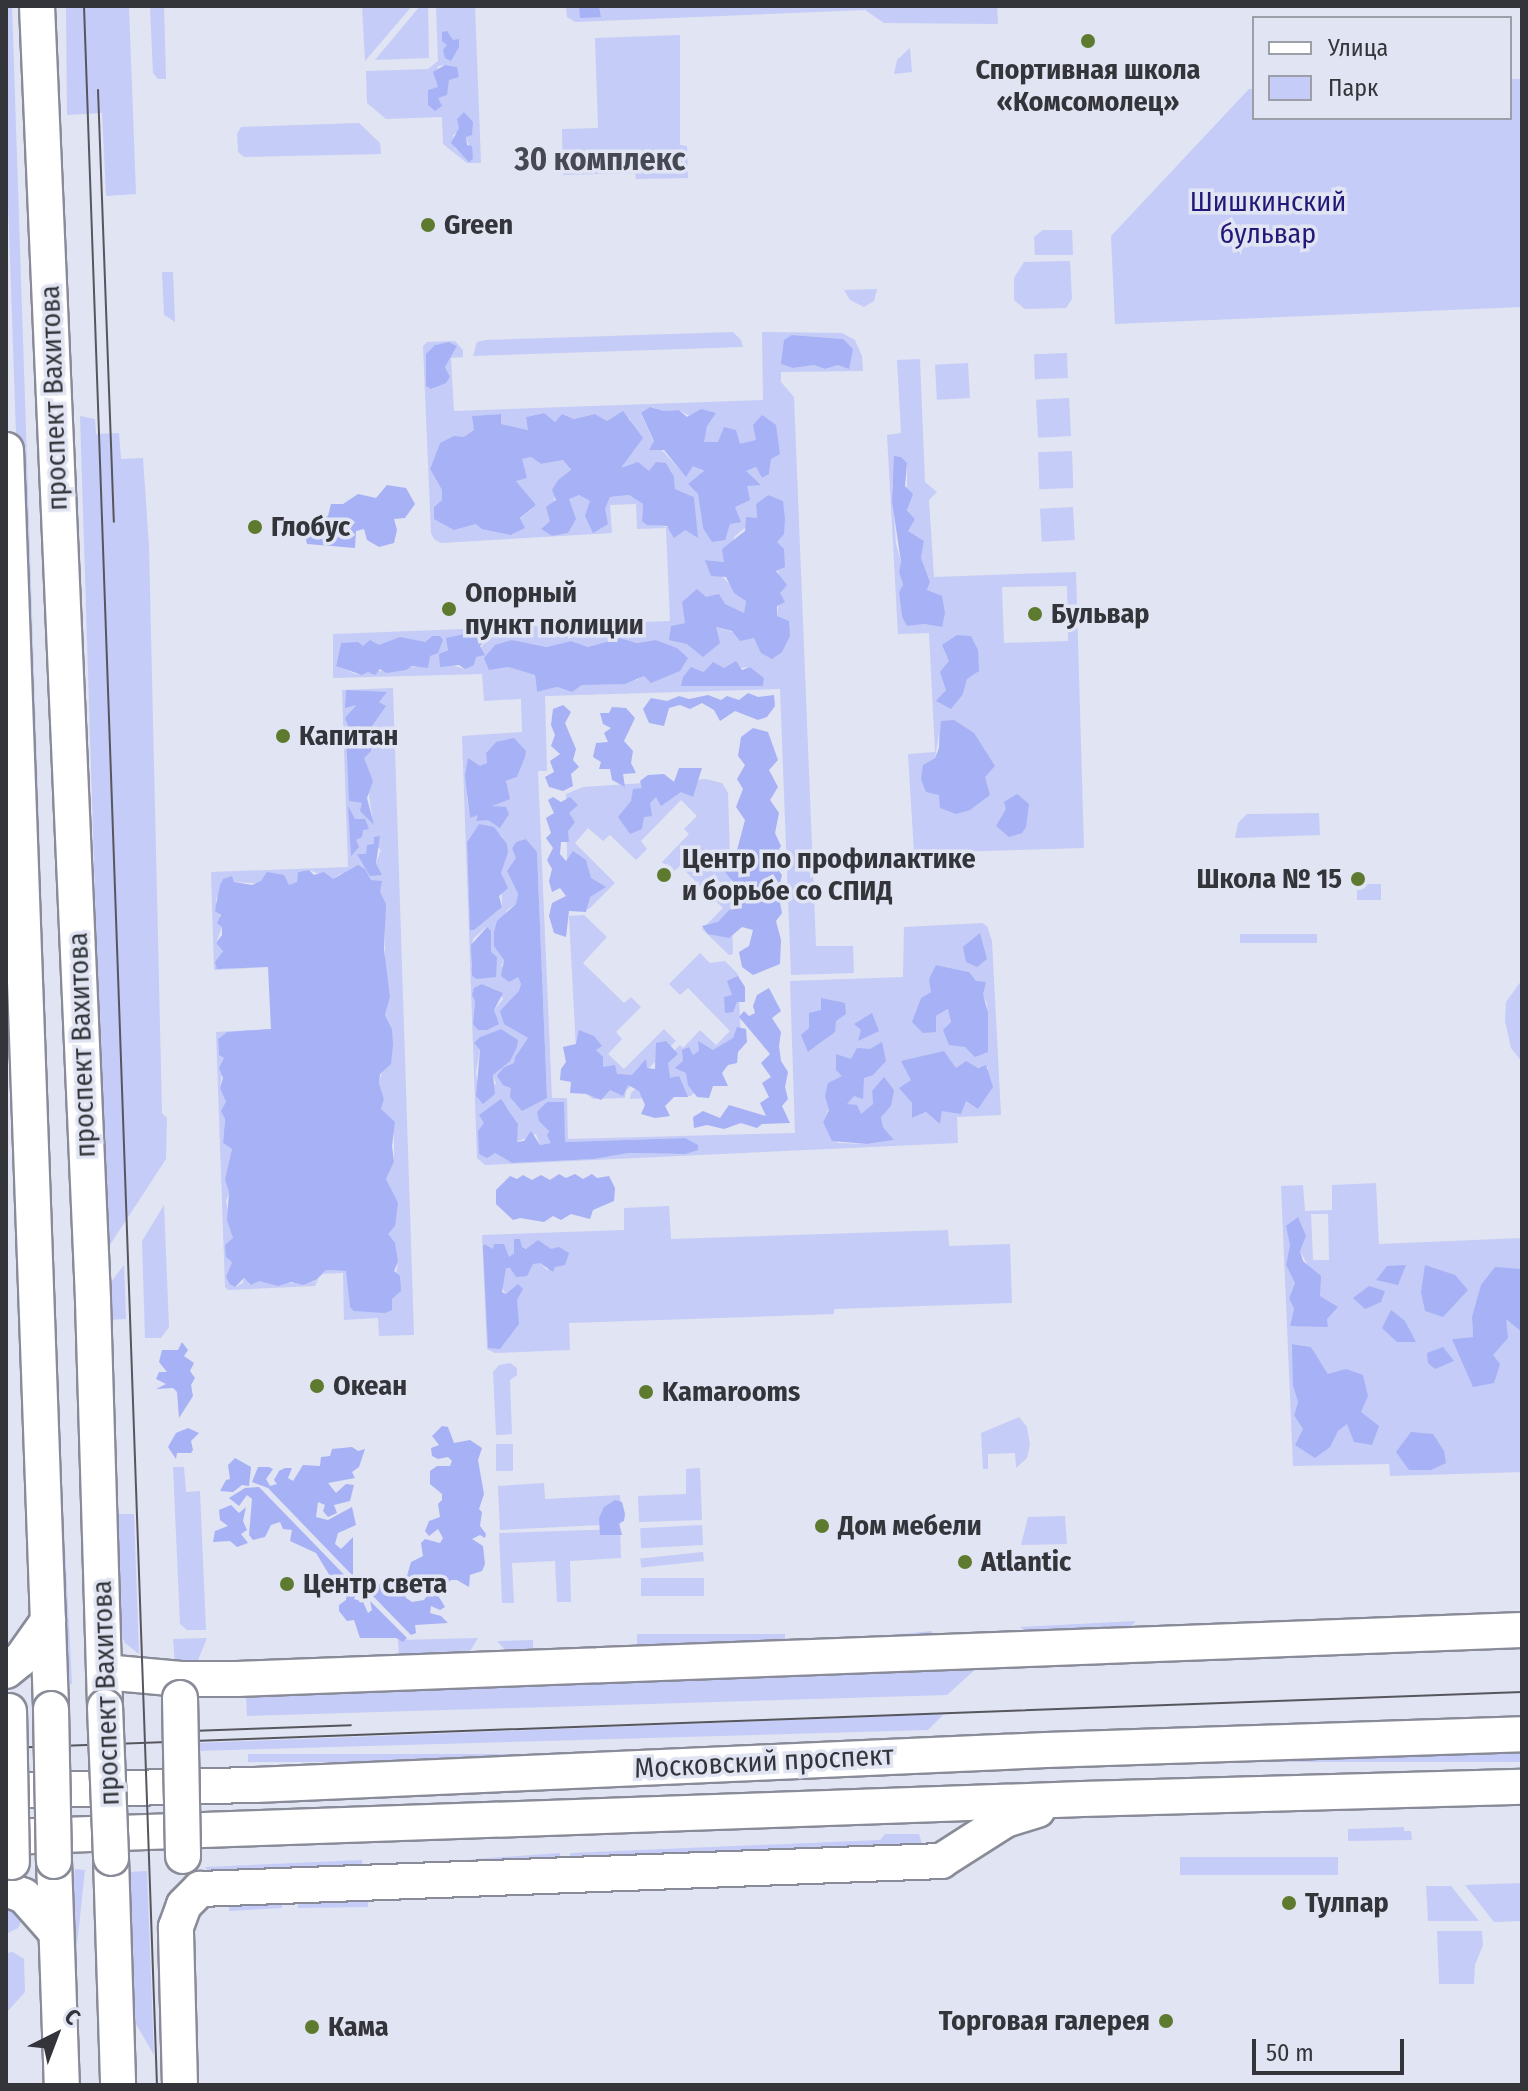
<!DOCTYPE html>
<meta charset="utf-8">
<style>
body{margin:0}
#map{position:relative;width:1528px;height:2091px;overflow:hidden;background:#e1e4f2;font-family:"Fira Sans Condensed",sans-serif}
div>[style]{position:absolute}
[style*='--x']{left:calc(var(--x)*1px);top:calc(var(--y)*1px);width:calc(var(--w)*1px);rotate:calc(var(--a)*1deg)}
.green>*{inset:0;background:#c5ccf7;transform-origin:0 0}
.forest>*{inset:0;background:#a7b1f5}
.roads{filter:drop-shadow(2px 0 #898b98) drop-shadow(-2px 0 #898b98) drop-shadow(0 2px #898b98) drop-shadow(0 -2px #898b98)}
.secondary>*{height:34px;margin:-17px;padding:0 17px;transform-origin:17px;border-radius:17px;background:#fff}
.tram>*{height:2px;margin:-1px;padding:0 1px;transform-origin:1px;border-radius:1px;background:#56575e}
.bridges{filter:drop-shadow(2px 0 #898b98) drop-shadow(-2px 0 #898b98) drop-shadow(0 2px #898b98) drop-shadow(0 -2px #898b98)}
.secondary-bridge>*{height:34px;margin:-17px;padding:0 17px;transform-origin:17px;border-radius:17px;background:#fff}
.dots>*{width:22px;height:22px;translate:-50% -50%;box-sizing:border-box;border:4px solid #e1e4f2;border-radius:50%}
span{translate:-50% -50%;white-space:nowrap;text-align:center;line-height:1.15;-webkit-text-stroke:7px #e1e4f2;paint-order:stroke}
.poi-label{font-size:28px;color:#34353a;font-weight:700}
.left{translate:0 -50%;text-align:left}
.right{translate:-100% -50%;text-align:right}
.park-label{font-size:28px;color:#231877}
.street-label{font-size:28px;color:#34353a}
.quarter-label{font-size:32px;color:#464853;font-weight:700}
.frame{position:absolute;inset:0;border:8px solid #34353a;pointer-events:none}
.legend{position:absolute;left:1252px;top:16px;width:260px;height:104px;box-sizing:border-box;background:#e1e4f2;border:2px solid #9c9ea8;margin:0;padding:10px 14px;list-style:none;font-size:24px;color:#34353a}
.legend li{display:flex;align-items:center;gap:16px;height:40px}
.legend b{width:40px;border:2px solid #9c9ea8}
.north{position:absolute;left:16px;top:1995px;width:80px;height:80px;-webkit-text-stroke:6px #e1e4f2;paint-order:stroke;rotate:42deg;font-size:22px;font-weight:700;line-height:32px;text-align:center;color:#34353a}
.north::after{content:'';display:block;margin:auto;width:28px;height:36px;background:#34353a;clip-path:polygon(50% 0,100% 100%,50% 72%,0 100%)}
.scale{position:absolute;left:1252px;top:2039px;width:152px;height:36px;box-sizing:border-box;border:4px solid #34353a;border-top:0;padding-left:10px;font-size:24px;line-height:28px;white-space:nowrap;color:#34353a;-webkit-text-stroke:6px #e1e4f2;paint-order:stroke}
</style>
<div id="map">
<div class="green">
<div style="clip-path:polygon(6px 6px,12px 6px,59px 1431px,72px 1684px,62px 1683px,39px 1106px,6px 142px)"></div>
<div style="clip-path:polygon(66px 6px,129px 6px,136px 194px,106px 196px,102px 113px,67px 115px)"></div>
<div style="clip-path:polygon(150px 6px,164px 6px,166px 79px,158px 79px,153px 73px)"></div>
<div style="clip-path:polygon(362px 6px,412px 6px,365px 61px)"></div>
<div style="clip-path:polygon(420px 6px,428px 6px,429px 58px,375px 60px)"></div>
<div style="clip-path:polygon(evenodd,436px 6px,475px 6px,481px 163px,467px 163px,443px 144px,442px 117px,386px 119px,367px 103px,366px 71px,428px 69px,438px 61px,436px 6px,445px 65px,457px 67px,438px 98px,428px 90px,439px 87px,435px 80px,438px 66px,445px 65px,436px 6px,473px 122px,466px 137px,473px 158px,455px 149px,453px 135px,473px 122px)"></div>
<div style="clip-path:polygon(566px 6px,579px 6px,601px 17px,599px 6px,997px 6px,998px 24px,884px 23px,865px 10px,575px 22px,567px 17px)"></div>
<div style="clip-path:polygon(680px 35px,680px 145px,687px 146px,688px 178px,636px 179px,635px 173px,563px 175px,562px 129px,598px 128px,595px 38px)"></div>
<div style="clip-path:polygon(910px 48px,912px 72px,894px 74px,897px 60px)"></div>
<div style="clip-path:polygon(1510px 79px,1522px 79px,1522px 307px,1115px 324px,1111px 236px,1249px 89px,1254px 89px,1254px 118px,1510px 118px)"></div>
<div style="clip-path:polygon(359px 123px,380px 143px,381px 154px,244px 157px,238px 152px,237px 134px,241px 127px)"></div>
<div style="clip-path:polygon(1043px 230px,1072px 230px,1073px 255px,1035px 255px,1034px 237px)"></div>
<div style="clip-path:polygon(1070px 261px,1072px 299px,1066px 308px,1025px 309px,1014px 300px,1014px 278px,1024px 262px)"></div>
<div style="clip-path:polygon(162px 272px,173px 272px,175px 322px,164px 315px)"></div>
<div style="clip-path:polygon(877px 289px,874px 301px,864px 307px,850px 300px,844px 290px)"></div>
<div style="clip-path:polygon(733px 332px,741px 340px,743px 347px,473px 356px,477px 342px,486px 340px)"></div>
<div style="clip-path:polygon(evenodd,762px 332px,842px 333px,855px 340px,862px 356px,863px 371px,781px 372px,781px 382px,794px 397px,816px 946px,853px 946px,854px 973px,791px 975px,780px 689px,545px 696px,547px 771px,538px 771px,552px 1098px,567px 1098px,568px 1139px,795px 1133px,790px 981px,903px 977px,904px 927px,982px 923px,987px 926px,992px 941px,1001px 1115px,957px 1117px,958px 1143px,485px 1165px,477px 1158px,462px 736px,522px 732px,521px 699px,484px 701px,482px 674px,333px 678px,333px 634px,670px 621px,666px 528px,637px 529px,636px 504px,610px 505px,612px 533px,441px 543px,434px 539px,431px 533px,423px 346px,427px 342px,455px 341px,463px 350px,463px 357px,451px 358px,454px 411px,763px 400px,762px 332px,792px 335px,843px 339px,838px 365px,825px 369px,814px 365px,793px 368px,781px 364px,792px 335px,762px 332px,449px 342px,457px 346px,445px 367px,450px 377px,432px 389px,427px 386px,428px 361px,435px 345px,449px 342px,762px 332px,651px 407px,664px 411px,679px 410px,707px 426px,703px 442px,740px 445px,757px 440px,771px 459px,769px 474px,762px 478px,756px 467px,745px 471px,760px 484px,747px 486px,735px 507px,703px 528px,698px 494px,688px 484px,704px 472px,693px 465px,686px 476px,654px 442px,641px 414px,651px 407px,762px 332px,543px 413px,555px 422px,562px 414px,574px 419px,595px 414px,607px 421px,630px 418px,635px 449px,620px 469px,674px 477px,675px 489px,694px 497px,697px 537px,685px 530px,647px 524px,642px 520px,643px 504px,629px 495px,610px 497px,605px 509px,579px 495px,569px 498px,568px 533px,552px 536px,541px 529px,550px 521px,558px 480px,571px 471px,563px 460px,541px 464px,531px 457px,521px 459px,527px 478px,515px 480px,536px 505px,520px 519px,525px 528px,512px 535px,476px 524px,454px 530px,434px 507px,442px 500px,442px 490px,430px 469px,440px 443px,464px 438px,474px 430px,473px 416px,500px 414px,500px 424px,529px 430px,526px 417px,543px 413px,762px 332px,768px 495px,776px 542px,780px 593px,777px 616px,785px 641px,782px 652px,754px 638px,715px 627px,702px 656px,671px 626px,685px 623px,725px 604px,744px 614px,746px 601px,706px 560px,724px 562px,735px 536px,757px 518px,756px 504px,768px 495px,762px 332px,474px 632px,486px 633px,489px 637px,465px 669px,451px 665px,439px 655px,474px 632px,762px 332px,431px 636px,430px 656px,421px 666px,355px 674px,336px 665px,341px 643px,363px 646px,425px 642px,431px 636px,762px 332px,620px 638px,637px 643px,656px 640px,677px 648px,637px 680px,582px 685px,572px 692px,557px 687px,537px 692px,535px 675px,508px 667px,512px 640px,548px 647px,571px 641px,588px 647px,620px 638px,762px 332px,691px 667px,704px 672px,750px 667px,764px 678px,763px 685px,703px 686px,691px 667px,762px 332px,496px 742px,525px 756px,517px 777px,507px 781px,499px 801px,492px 805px,499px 808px,479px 818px,478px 814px,470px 818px,467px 798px,480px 767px,487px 763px,486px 753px,496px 742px,762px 332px,479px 824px,502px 836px,508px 853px,501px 873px,502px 907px,476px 928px,470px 921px,467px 842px,479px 824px,762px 332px,526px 839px,537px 852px,547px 1097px,527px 1105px,511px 1088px,515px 1057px,528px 1038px,515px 1028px,521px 984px,518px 977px,501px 966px,504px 960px,501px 952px,506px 911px,516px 904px,518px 894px,507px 871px,517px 858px,512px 848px,516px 842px,526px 839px,762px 332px,486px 927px,491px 952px,471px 967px,473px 939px,486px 927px,762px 332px,936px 965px,969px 972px,975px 981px,987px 1003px,986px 1037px,951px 1022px,949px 1009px,936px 1016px,918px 1009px,921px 998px,931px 992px,936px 965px,762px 332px,482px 984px,497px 990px,503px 999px,494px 1010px,473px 1024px,475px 1001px,472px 995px,482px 984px,762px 332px,821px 1010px,826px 1039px,808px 1052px,809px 1028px,821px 1010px,762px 332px,501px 1029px,513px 1037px,517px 1047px,509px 1061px,493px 1075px,496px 1084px,478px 1091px,476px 1072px,480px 1049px,475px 1044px,480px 1037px,501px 1029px,762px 332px,870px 1049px,864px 1077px,846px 1104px,860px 1115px,873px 1104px,872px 1091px,884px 1078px,891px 1106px,881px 1116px,883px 1127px,894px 1140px,868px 1144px,838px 1143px,823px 1122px,843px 1076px,836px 1054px,851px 1060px,870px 1049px,762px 332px,944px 1052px,956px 1068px,988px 1067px,986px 1092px,978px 1109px,966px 1101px,942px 1111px,940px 1124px,926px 1112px,913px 1118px,912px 1103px,900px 1088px,911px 1080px,931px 1054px,944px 1052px,762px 332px,563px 1102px,564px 1142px,685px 1138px,675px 1154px,629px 1153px,594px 1159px,512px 1163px,495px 1153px,478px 1131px,507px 1107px,518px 1124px,516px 1142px,536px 1134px,540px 1145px,552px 1143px,547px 1137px,549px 1132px,546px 1124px,539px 1121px,563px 1102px)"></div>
<div style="left:1067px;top:353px;width:25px;height:33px;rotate:88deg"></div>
<div style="clip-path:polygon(evenodd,920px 359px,925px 482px,937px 492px,929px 500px,934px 577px,1076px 572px,1084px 848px,914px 853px,908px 754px,935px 752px,929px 633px,898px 634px,887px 435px,901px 433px,897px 360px,920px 359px,907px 463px,907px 509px,915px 519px,907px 531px,924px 541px,921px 558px,930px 582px,927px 590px,942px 627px,924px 624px,907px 626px,902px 617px,899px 592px,903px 586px,899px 572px,901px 562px,896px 544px,892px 486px,907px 463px,920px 359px,1067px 586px,1068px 641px,1004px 643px,1002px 587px,1067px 586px,920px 359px,949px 661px,967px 679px,963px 694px,937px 701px,946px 690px,949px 661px,920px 359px,939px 733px,939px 795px,923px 765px,935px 758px,939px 733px)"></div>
<div style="left:968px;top:363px;width:35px;height:33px;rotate:87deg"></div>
<div style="left:1069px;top:398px;width:38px;height:33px;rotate:87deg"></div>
<div style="clip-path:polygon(80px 416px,95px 419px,96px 434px,119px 433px,121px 459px,143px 458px,149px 546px,162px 1113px,167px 1118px,166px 1159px,106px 1251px)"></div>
<div style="left:1072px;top:451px;width:37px;height:34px;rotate:88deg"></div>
<div style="left:1073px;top:507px;width:33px;height:33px;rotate:87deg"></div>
<div style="clip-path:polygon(evenodd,393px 688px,414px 1335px,379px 1336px,378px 1318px,344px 1320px,343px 1273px,321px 1274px,315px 1286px,228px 1290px,225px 1287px,216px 1032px,271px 1029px,268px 967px,214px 970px,211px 872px,348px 867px,342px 690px,393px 688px,379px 702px,385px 706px,371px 726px,364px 758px,373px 824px,362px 803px,349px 801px,350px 712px,356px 704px,379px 702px,393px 688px,374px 844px,381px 850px,376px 863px,382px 875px,357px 854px,366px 854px,374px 844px,393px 688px,365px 869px,385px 919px,385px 969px,390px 997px,385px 1015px,392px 1029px,379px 1083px,384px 1099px,381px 1109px,394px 1135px,394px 1162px,386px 1179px,390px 1188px,388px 1234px,398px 1262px,392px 1299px,385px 1313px,350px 1307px,347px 1271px,326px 1270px,316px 1281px,304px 1284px,258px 1281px,251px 1285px,244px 1278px,243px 1283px,236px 1287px,228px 1284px,226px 1277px,232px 1262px,233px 1238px,226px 1201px,229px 1193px,225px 1179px,232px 1149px,223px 1143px,226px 1102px,220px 1088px,224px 1058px,219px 1054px,218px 1039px,227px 1032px,271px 1030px,268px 967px,218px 969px,216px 962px,223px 950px,216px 943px,222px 927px,216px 899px,232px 877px,234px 882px,289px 885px,297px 883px,298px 872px,309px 870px,333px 879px,340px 874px,365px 869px)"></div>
<div style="clip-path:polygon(706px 779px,722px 783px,728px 793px,733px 954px,729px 955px,702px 929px,723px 908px,680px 866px,673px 872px,662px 862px,689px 834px,684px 829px,697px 816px,681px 800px,641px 841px,647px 849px,636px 860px,610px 835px,603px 841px,588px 828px,575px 843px,615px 883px,589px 909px,568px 909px,566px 794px,583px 787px)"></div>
<div style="clip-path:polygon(1319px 813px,1320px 835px,1235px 838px,1238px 823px,1247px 814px)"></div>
<div style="left:1357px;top:884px;width:24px;height:16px"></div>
<div style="clip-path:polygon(584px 915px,607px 937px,583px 963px,624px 1003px,631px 997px,641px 1007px,616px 1032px,622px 1039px,608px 1054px,624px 1069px,664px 1029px,676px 1041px,626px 1091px,625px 1098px,593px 1099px,578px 1088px,569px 916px)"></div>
<div style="left:1317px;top:934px;width:9px;height:77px;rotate:90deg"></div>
<div style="clip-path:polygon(700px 953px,710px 963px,725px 961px,738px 974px,741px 1041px,691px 1096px,630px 1099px,631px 1093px,680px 1045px,683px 1048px,700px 1030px,716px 1045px,730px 1031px,688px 988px,680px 995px,669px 984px)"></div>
<div style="clip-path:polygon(1522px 980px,1522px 1062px,1511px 1048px,1505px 1021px,1506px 1002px)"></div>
<div style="clip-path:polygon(evenodd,1376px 1183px,1379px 1244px,1522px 1238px,1522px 1269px,1495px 1268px,1472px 1317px,1473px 1337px,1453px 1339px,1493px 1355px,1506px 1318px,1522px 1332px,1522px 1472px,1390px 1476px,1389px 1464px,1293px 1466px,1281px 1186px,1303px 1185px,1305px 1211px,1332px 1210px,1332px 1185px,1376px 1183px,1311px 1214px,1328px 1214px,1329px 1260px,1313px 1260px,1311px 1214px,1376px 1183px,1290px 1245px,1300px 1251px,1311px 1271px,1328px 1326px,1290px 1326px,1294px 1309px,1289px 1298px,1295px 1283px,1286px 1265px,1290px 1245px,1376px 1183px,1293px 1344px,1311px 1347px,1328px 1374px,1361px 1412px,1338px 1431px,1329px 1447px,1294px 1415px,1298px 1402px,1293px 1386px,1293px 1344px)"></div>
<div style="clip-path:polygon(164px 1205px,169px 1327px,161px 1338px,145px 1338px,142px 1241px)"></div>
<div style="clip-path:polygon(evenodd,669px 1206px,671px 1239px,948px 1230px,949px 1246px,1010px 1244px,1012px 1303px,834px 1309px,834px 1314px,569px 1323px,570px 1350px,495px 1353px,487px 1349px,482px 1235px,624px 1230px,624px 1208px,669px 1206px,514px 1239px,520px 1239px,522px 1247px,527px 1249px,551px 1249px,548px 1271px,540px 1263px,533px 1263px,529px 1270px,506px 1268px,501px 1286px,506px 1294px,509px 1335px,504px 1344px,488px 1348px,486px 1261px,489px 1250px,506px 1253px,509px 1257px,514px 1253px,514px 1239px)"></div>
<div style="clip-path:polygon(124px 1265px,126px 1319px,108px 1320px,108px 1286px)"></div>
<div style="clip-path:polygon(510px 1363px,517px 1368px,517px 1375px,510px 1380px,512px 1434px,496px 1435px,493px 1372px,499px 1365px)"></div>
<div style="clip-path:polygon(1019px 1417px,1027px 1427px,1030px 1445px,1027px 1458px,1016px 1468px,1015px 1453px,988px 1454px,988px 1469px,983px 1469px,981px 1433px)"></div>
<div style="left:496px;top:1444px;width:17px;height:27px"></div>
<div style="clip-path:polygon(173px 1467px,184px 1467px,186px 1492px,200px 1491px,206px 1630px,187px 1630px,180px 1624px)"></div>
<div style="clip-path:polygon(700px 1468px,702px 1520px,639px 1522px,638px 1496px,686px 1494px,686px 1469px)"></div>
<div style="clip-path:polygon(544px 1483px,545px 1499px,620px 1495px,621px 1524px,500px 1530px,498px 1486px)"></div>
<div style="clip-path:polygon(115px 1514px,134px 1514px,139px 1654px,125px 1643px,119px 1632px)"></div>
<div style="clip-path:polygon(1065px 1516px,1067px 1544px,1021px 1545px,1028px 1517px)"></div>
<div style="left:702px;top:1525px;width:20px;height:62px;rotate:87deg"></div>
<div style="clip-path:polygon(620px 1529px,621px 1558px,570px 1561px,571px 1602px,557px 1602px,555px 1561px,512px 1563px,514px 1603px,502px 1603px,499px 1533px)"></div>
<div style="left:703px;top:1552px;width:9px;height:63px;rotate:84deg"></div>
<div style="left:704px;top:1578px;width:18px;height:63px;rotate:90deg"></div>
<div style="clip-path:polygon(1136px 1621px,1125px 1632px,1034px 1636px,1020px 1627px)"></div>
<div style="left:932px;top:1631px;width:10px;height:125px;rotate:84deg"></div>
<div style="left:785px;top:1634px;width:12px;height:148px;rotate:90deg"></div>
<div style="clip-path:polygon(207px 1638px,198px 1660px,175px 1664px,173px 1639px)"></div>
<div style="clip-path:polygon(478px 1638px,469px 1653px,399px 1657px,398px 1640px)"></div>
<div style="clip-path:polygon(533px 1640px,533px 1654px,508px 1653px,497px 1641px)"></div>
<div style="clip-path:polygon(990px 1656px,947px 1695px,247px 1716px,246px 1694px)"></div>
<div style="clip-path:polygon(944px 1714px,928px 1730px,196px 1751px,196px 1743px)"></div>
<div style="left:1522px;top:1754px;width:8px;height:1274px;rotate:90deg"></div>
<div style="clip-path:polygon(1404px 1827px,1404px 1831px,1411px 1831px,1412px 1840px,1348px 1841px,1348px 1829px)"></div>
<div style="clip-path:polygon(885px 1834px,919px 1834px,923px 1847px,570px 1869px,570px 1853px,880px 1840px)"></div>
<div style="left:560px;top:1853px;width:16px;height:89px;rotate:86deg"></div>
<div style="left:1338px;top:1857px;width:18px;height:158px;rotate:90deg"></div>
<div style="clip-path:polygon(362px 1860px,363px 1877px,212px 1876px,205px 1867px)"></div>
<div style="left:75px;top:1869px;width:10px;height:216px;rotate:6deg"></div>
<div style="clip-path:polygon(147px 1871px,154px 2055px,132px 2017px,127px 1872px)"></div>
<div style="clip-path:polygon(1522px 1883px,1522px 1921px,1494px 1922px,1465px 1885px)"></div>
<div style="clip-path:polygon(1426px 1886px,1451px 1886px,1479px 1921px,1428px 1921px)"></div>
<div style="clip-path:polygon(229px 1893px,282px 1895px,282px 1908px,229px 1911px)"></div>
<div style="clip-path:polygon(368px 1893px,368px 1907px,298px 1908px,297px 1898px)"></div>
<div style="clip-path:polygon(6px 1900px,23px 1917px,18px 1928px,6px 1934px)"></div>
<div style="clip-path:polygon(1437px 1931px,1482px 1931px,1483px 1945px,1475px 1965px,1474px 1984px,1439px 1984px)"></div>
<div style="clip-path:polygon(13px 1952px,24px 1959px,25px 1992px,6px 2013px,6px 1953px)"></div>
</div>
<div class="forest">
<div style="clip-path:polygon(579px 6px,599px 6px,601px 17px,580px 18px)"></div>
<div style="clip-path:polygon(447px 31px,453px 40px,459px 39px,459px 47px,451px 61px,445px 58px,443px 50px,447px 45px,442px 41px,442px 32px)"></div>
<div style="clip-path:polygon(445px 65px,457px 67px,459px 77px,449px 80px,447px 95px,438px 98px,442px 106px,435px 111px,428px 105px,428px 90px,438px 87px,433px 72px)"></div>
<div style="clip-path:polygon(464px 112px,473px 122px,472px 135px,466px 137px,467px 145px,472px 146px,473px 159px,469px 162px,451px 143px,459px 128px,457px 119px)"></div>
<div style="clip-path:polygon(792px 335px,843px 339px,853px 349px,849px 369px,838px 365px,825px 369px,814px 365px,793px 368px,781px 364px,784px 340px)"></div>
<div style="clip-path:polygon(449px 342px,457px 346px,445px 367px,450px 377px,446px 383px,431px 389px,426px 386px,426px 354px,435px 345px)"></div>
<div style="clip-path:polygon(650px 407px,664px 411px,679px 410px,687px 417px,701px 409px,716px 413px,707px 426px,704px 442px,718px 442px,724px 427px,736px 430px,740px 444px,756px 440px,753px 425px,762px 415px,776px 425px,780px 454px,771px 459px,769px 474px,762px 478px,756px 467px,746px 471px,761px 485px,747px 486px,750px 500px,735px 507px,741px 522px,730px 524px,725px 540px,712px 542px,703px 528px,698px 494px,688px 484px,704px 471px,693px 466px,686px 477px,664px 450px,649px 450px,654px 441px,641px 413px)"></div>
<div style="clip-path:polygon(623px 411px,643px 438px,621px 468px,638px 462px,649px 471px,656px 462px,666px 463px,674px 477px,675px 489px,694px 497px,698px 538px,685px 530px,674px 538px,667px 526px,647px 525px,642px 521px,643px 504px,629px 495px,610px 497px,605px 509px,608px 524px,593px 533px,585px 516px,590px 501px,579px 495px,569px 499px,576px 519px,568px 533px,552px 536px,541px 529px,550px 521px,546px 507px,556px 500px,552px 490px,558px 480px,571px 470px,563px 460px,541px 464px,531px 457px,522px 459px,527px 478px,516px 481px,536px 505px,520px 518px,525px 528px,511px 535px,482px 529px,476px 524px,454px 530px,434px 519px,434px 507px,442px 500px,442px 490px,430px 469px,440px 443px,454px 436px,464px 437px,474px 430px,472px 416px,501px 414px,501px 424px,528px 430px,526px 417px,544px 413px,555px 422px,562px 414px,574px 419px,595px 414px,607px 421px)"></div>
<div style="clip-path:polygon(894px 456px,901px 457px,907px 463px,905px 486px,913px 494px,907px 510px,915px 519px,908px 531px,924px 541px,921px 558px,930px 582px,927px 590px,942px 596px,945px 613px,942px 627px,924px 624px,907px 626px,902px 617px,899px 592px,903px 585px,899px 572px,901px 562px,892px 501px)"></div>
<div style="clip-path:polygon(387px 485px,406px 488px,415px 504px,405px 518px,394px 519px,397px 530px,394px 543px,379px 547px,367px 540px,364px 529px,356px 531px,355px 548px,307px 544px,304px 530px,315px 519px,328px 516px,331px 504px,343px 504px,358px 494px,376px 498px)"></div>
<div style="clip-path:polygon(768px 495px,783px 501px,785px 519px,784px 534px,777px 542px,784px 549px,785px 567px,776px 571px,787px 585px,780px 593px,785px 602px,777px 606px,777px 616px,789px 621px,790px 636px,782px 652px,772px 659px,761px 653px,754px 638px,740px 641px,732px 631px,716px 627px,720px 643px,703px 657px,687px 644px,669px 640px,671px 626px,685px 623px,682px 602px,697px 589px,706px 597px,719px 594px,725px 604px,744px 613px,746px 601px,734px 593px,726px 577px,711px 576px,705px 560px,724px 562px,722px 549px,745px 531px,746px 517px,757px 518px,756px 504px)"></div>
<div style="clip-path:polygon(474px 632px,486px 633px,489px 637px,480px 646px,485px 655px,476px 657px,474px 665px,465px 669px,459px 665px,440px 667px,439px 654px,448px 650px,446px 638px)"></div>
<div style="clip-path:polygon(957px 635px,971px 636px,978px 650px,979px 671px,967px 679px,963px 694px,951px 709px,936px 701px,946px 690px,940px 672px,949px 661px,942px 645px)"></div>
<div style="clip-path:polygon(432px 636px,440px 636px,443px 640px,438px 653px,430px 656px,428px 668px,412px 666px,406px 670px,386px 673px,380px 669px,375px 675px,368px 672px,362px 675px,336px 666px,341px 643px,358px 642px,363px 646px,370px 640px,379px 645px,400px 637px,425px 642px)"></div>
<div style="clip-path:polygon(620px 638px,637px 643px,656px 640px,677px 648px,688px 658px,680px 671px,651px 683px,644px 676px,625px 684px,582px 685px,572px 692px,557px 687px,537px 692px,535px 675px,508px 667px,489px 670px,484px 658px,495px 645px,512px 640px,547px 647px,571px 641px,588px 647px)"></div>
<div style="clip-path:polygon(736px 661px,742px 670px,750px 667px,764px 678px,763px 686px,681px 686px,683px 677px,691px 667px,704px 672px,713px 662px,724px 668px)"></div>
<div style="clip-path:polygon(346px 690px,387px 692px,379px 702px,386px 706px,372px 726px,378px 732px,372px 739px,371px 751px,364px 758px,373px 781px,367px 798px,374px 825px,360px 811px,362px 803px,349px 801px,346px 732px,350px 730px,345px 718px,356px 705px,345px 708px)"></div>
<div style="clip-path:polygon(748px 693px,758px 697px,774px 695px,775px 706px,767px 717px,758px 720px,735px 711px,720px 721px,714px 710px,702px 703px,690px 709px,680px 705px,669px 708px,664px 726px,649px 723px,643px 709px,651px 698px,667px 701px,679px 696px,689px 699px,708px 695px,721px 700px,727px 696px,739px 700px)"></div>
<div style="clip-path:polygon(563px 705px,571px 712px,565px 723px,576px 749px,573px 760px,579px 767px,571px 774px,573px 786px,563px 791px,549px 787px,545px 777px,554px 772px,550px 761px,560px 754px,551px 746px,555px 735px,551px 725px,553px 709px)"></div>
<div style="clip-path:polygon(612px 707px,626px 708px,635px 718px,624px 741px,633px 751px,631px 763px,636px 773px,623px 774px,625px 787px,612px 780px,610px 769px,599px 769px,601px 762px,593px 757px,596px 743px,608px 742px,604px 733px,611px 728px,603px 724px,600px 713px,609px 713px)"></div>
<div style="clip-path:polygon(954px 720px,974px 733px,995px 766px,985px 777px,990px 795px,970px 810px,956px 814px,940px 808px,939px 795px,926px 792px,921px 779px,923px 765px,935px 758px,939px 748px,941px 721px)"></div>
<div style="clip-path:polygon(753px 728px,768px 732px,778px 760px,769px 770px,778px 787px,770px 800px,779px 813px,775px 833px,781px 846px,772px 862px,782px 875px,778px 892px,782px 913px,776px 921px,781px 940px,780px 964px,753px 975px,742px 967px,739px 952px,749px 946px,753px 930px,742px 927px,729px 938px,708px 934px,702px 926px,718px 922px,733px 906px,723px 894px,733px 882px,725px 872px,728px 856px,737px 850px,745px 820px,736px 807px,743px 789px,737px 779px,745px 765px,738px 756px,741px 737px)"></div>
<div style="clip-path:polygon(514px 738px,526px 751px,525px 757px,517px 777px,506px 781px,510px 799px,492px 806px,506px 807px,509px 814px,500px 828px,488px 820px,476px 821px,478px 815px,470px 818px,465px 776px,468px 758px,480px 766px,487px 763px,486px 753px,496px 742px)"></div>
<div style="clip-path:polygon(679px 768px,702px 768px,693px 797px,681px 792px,661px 806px,656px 797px,650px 803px,652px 816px,644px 817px,642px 829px,630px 834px,618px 817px,631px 801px,633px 789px,642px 788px,640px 781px,648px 775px,664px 774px,674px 782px)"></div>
<div style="clip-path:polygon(1017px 794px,1029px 804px,1026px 827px,1022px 833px,1009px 837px,996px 826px,1006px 809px,1004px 802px)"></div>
<div style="clip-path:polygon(553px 797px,561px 802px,570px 797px,578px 805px,569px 813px,575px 822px,568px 831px,569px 842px,561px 842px,560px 854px,566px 861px,573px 851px,586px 860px,591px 878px,606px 887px,590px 897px,586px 912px,569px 911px,566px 937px,554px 933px,549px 916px,552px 903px,566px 896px,560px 888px,552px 892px,549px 881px,552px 869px,547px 860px,553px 848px,546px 838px,551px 833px,546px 818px,554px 813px,548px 800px)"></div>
<div style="clip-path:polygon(348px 806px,355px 819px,365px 819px,369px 829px,363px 830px,362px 837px,356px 840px,359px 847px,351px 856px)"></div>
<div style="clip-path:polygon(479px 824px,494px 827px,507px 844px,508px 853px,501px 873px,508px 888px,499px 896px,502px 907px,474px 930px,470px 930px,467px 842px)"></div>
<div style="clip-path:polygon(380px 836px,376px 863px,382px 875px,370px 876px,357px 854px,366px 854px,367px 845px,374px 844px,374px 837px)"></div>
<div style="clip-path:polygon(526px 839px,537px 852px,547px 1098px,522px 1111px,510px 1097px,511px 1088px,503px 1085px,497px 1076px,503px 1068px,514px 1063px,515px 1057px,528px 1038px,504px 1024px,500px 1011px,519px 991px,521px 984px,518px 977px,509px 982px,501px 976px,504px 960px,494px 946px,494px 932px,497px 921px,516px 904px,518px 894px,507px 871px,516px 858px,512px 848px,516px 842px)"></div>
<div style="clip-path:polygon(358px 865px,365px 869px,371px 880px,382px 881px,380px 892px,386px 904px,384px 949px,390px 997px,385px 1015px,392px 1029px,393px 1045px,391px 1064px,380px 1074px,379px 1083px,384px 1099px,381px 1109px,395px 1122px,392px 1146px,394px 1162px,386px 1179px,398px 1203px,395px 1226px,388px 1234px,395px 1243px,398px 1262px,394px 1271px,400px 1276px,401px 1291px,392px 1299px,392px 1310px,385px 1313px,354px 1311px,350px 1307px,346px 1271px,326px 1270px,316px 1280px,303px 1285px,291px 1282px,278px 1286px,259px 1281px,251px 1285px,244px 1278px,235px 1287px,229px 1284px,226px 1277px,232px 1262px,226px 1257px,225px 1245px,233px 1238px,227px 1220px,229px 1193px,225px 1179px,232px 1149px,223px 1143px,225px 1119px,221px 1111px,226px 1102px,220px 1088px,223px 1078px,219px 1068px,224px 1058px,219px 1055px,218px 1039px,227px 1032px,271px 1029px,268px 967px,217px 969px,215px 962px,223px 951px,216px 943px,222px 935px,222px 927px,217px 923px,221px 915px,215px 911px,220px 885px,223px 879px,232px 876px,234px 882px,252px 885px,261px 881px,267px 872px,284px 875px,289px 885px,297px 882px,298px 872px,309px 870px,314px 875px,324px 872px,333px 879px)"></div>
<div style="clip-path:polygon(487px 927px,491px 931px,491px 952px,497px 957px,496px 977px,477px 979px,472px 976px,471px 945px)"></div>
<div style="clip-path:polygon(980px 933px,987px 959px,977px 967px,966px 962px,963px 947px)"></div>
<div style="clip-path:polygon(936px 965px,969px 972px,976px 981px,986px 982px,983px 994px,988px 1013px,988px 1052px,975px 1057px,965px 1047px,949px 1045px,943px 1030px,951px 1022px,948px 1009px,936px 1016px,936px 1032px,923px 1033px,912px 1022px,921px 998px,931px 992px,929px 979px)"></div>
<div style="clip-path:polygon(738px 976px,745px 987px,745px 1002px,737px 1002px,733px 1012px,725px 1013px,724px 997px,732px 995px,727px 981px)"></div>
<div style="clip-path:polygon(482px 984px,503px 993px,494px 1010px,499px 1024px,487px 1030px,478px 1030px,473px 1024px,475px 1001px,472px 995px,474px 988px)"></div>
<div style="clip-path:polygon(769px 988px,781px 1011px,772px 1018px,781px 1032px,779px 1046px,781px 1061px,788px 1072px,785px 1087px,788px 1099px,782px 1106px,790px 1123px,762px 1124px,757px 1128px,741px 1123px,724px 1129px,707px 1125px,694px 1128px,693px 1117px,703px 1111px,720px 1118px,729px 1105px,766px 1116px,760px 1103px,769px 1097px,762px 1083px,771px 1077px,761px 1063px,770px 1054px,739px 1017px,744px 1011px,749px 1016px,755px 1013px,753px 1006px,757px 995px)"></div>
<div style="clip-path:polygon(821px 998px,845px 1003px,846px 1014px,836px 1021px,835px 1032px,808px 1052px,801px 1035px,809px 1028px,809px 1013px,821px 1010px)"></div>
<div style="clip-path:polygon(872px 1013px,879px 1031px,858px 1041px,861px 1030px,854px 1024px)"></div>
<div style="clip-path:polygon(737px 1027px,746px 1029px,747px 1042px,738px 1052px,737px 1063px,728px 1065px,722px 1073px,728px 1086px,713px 1086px,709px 1098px,697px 1097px,688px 1085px,686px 1073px,675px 1068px,683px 1061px,682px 1050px,689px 1047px,693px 1055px,699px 1051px,698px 1041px,713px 1050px,733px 1038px)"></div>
<div style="clip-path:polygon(501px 1029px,518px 1040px,517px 1047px,510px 1061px,493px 1075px,495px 1094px,483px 1104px,476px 1096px,480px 1050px,474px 1043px,480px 1037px)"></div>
<div style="clip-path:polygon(579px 1030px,594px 1036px,602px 1046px,596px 1050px,603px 1057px,603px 1067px,615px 1065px,617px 1074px,632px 1075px,646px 1059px,647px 1068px,655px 1069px,656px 1043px,666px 1041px,678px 1054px,668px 1063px,670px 1078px,679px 1076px,688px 1097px,674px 1097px,665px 1106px,670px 1116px,655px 1118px,641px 1114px,645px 1105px,639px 1091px,628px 1085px,623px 1096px,610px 1090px,601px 1100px,587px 1094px,570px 1093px,571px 1082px,560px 1080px,561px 1069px,566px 1062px,563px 1047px,576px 1044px)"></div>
<div style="clip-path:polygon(882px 1042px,886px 1061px,873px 1075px,864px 1078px,863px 1099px,854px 1096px,847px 1104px,857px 1105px,861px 1114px,873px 1104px,872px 1091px,884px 1077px,894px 1090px,891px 1106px,881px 1117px,883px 1127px,894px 1140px,867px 1144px,832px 1141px,823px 1122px,829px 1110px,825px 1096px,828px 1083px,842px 1076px,836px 1070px,836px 1054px,851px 1059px,857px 1048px,870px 1049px)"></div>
<div style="clip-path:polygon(944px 1051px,956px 1068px,966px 1061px,978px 1068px,986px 1065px,993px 1087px,978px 1109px,966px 1101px,961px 1114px,942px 1111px,940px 1124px,926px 1112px,912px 1118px,912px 1103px,899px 1088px,911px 1080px,901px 1061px)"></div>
<div style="clip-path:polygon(501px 1099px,518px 1124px,517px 1142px,524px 1141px,531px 1131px,540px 1145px,551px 1143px,547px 1136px,549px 1131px,539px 1121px,537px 1112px,547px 1102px,564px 1102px,565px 1142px,685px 1138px,698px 1145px,698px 1150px,685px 1154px,629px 1153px,594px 1159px,512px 1163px,495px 1153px,487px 1158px,479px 1154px,478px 1131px,484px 1123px,479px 1115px)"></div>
<div style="clip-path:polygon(559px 1174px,566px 1178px,575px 1174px,583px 1179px,592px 1174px,597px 1178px,609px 1176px,615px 1188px,614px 1201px,593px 1210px,590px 1219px,571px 1214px,561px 1220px,553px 1216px,544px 1222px,520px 1218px,513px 1220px,496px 1204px,496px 1190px,510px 1176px,517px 1179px,523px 1175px,532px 1180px,541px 1175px,550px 1180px)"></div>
<div style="clip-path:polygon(1298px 1217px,1306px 1236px,1300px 1251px,1303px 1261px,1321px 1276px,1320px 1296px,1338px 1307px,1327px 1319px,1328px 1327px,1290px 1326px,1294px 1309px,1289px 1298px,1295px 1283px,1286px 1265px,1290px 1245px,1286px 1226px)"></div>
<div style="clip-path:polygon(514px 1239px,520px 1239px,522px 1247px,526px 1249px,538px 1240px,551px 1249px,559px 1247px,569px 1253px,565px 1265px,555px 1267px,553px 1272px,540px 1263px,533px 1264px,527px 1276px,516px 1277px,510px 1268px,506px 1268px,502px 1292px,506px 1294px,518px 1284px,523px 1289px,517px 1300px,519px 1324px,500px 1349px,488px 1348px,483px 1247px,484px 1244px,493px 1249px,494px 1244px,504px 1244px,509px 1257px,514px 1253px)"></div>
<div style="clip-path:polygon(1406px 1265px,1398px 1285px,1376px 1280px,1387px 1266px)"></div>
<div style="clip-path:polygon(1425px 1265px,1455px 1275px,1468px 1290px,1443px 1317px,1425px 1311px,1421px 1292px)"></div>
<div style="clip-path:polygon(1495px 1267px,1522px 1269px,1522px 1332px,1506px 1319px,1508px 1338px,1493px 1355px,1500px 1364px,1494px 1383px,1473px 1387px,1452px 1339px,1473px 1337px,1472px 1317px,1481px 1285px)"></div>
<div style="clip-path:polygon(1369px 1286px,1385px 1291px,1381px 1302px,1365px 1309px,1353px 1298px)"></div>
<div style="clip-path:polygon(1391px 1310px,1405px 1321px,1416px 1342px,1397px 1342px,1382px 1328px)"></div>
<div style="clip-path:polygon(182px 1342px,188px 1350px,184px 1356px,194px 1363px,190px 1371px,195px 1378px,191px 1385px,193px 1396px,179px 1418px,177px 1392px,173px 1388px,156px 1389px,166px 1384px,156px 1379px,159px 1372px,167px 1372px,159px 1362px,162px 1350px,178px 1350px)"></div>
<div style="clip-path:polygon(1292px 1344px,1311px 1347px,1328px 1374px,1346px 1369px,1363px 1375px,1368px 1396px,1361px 1412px,1379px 1426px,1372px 1445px,1354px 1442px,1347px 1424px,1338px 1431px,1330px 1447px,1315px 1458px,1295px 1445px,1303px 1429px,1294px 1415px,1298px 1402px,1293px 1386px)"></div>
<div style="clip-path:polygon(1443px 1347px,1454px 1361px,1435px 1369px,1428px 1363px,1427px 1353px)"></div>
<div style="clip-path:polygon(442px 1426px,448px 1427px,454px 1443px,470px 1440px,482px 1448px,478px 1460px,484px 1494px,479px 1509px,482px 1512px,480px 1526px,486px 1534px,485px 1538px,480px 1535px,472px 1539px,483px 1546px,485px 1564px,482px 1571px,470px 1575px,469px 1587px,457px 1580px,451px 1580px,442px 1588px,430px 1582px,413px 1594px,405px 1583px,411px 1562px,423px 1556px,421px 1543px,425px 1539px,440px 1543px,443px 1538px,438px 1529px,429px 1536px,425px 1531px,429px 1521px,440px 1517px,438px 1504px,442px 1500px,442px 1494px,430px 1484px,430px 1471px,437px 1466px,450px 1466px,452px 1461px,448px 1457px,438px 1459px,432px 1456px,431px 1448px,439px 1445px,432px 1436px)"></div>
<div style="clip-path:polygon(188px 1428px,199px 1433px,191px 1441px,193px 1450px,191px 1453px,177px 1453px,176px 1459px,168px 1447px,176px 1433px)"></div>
<div style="clip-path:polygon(1411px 1432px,1433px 1434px,1444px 1451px,1446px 1463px,1431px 1470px,1409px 1470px,1396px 1452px)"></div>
<div style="clip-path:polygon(352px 1447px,358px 1451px,365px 1449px,359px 1467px,352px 1472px,355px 1478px,328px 1483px,336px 1493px,346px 1484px,354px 1485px,350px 1501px,334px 1505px,337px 1513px,328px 1517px,323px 1511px,325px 1505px,318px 1502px,316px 1517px,328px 1520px,352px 1507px,356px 1525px,338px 1533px,335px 1544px,341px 1549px,353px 1537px,353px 1576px,268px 1488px,252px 1482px,258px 1467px,269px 1467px,273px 1469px,266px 1479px,270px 1486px,277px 1484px,274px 1480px,279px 1471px,285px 1468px,292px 1468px,288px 1478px,293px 1481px,303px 1465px,320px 1466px,321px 1457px,330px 1456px,332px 1449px)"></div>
<div style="clip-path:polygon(235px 1458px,251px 1467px,249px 1486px,242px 1485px,233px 1492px,220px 1491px,226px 1480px,230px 1479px,228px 1465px)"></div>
<div style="clip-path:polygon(259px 1487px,359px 1590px,354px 1599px,363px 1602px,368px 1613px,372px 1610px,370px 1601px,407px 1638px,403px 1642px,396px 1638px,360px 1638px,354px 1620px,347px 1621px,339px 1611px,339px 1605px,346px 1600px,348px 1585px,333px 1581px,316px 1553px,290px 1541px,292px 1530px,283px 1529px,280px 1522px,271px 1525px,265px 1537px,253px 1540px,249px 1535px,252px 1499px,247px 1495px,239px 1506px,229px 1498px,245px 1488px)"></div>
<div style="clip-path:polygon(615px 1500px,622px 1502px,625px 1514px,624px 1521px,619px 1523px,622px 1535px,600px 1535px,599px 1518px,604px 1507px)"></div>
<div style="clip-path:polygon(231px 1505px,239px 1513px,246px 1507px,243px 1521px,247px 1530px,241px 1534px,248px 1543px,237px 1547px,230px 1541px,213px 1542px,215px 1531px,228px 1526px,220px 1520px,219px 1510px)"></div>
<div style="clip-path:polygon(379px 1584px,400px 1585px,406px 1598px,412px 1602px,424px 1600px,433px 1587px,445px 1607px,440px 1610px,431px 1606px,430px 1613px,441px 1616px,448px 1623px,415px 1625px,416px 1633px,411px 1635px,372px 1595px)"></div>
</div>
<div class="roads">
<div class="secondary">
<div style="--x:37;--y:6;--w:1296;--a:87.52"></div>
<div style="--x:93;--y:1301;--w:406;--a:88.3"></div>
<div style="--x:6;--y:450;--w:1260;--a:87.95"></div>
<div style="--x:6;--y:1671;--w:19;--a:-39"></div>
<div style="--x:21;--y:1659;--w:47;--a:-54.6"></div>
<div style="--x:104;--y:1672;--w:77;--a:5.2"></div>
<div style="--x:181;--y:1679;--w:56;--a:0"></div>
<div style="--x:237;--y:1679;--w:1286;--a:-2.18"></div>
<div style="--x:6;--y:1791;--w:249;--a:-1.4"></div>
<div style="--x:255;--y:1785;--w:792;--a:-2.53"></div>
<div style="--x:1046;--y:1750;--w:476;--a:-1.9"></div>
<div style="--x:6;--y:1837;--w:1077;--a:-2.02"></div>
<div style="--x:1082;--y:1799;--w:440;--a:-1.6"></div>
<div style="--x:111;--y:1858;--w:227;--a:88.2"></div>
<div style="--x:54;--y:1861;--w:224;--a:88"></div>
<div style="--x:6;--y:1889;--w:19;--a:21"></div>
<div style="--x:24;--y:1896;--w:48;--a:48.4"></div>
<div style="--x:180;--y:2085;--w:158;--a:-91.5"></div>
<div style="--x:176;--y:1927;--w:23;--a:-70"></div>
<div style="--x:184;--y:1905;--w:23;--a:-45"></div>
<div style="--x:200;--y:1889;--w:742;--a:-2.16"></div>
<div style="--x:941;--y:1861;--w:76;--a:-32.6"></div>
<div style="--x:1005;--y:1820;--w:34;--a:-17"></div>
</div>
</div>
<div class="tram">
<div style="--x:84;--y:6;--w:2080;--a:87.99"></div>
<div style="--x:98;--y:90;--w:432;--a:87.9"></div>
<div style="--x:191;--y:1731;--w:160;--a:-2.1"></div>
<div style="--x:6;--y:1748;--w:1517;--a:-2.12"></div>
</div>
<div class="bridges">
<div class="secondary-bridge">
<div style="--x:180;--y:1698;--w:158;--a:88.9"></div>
<div style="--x:105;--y:1707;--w:151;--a:87.7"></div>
<div style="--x:51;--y:1709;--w:152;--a:88.9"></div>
<div style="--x:9;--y:1711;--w:151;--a:88.9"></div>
</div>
</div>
<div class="dots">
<div style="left:1088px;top:41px;background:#5d7a2f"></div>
<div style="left:428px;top:225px;background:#5d7a2f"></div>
<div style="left:255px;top:527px;background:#5d7a2f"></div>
<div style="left:449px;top:609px;background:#5d7a2f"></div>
<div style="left:1035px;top:614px;background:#5d7a2f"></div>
<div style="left:283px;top:736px;background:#5d7a2f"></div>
<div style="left:664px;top:875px;background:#5d7a2f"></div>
<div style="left:1358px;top:879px;background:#5d7a2f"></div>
<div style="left:317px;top:1386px;background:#5d7a2f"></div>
<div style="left:646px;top:1392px;background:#5d7a2f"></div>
<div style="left:822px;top:1526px;background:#5d7a2f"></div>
<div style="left:965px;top:1562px;background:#5d7a2f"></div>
<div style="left:287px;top:1584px;background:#5d7a2f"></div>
<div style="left:1289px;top:1903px;background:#5d7a2f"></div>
<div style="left:1166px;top:2021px;background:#5d7a2f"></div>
<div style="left:312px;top:2027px;background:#5d7a2f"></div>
</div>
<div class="poi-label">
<span style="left:1088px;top:86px">Спортивная школа<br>«Комсомолец»</span>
<span class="left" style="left:444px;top:225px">Green</span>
<span class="left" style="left:271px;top:527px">Глобус</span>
<span class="left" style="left:465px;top:609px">Опорный<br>пункт полиции</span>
<span class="left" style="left:1051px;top:614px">Бульвар</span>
<span class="left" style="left:299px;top:736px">Капитан</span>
<span class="left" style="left:682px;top:875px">Центр по профилактике<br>и борьбе со СПИД</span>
<span class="right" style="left:1342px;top:879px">Школа № 15</span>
<span class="left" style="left:333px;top:1386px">Океан</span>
<span class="left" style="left:662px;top:1392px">Kamarooms</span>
<span class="left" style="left:838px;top:1526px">Дом мебели</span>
<span class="left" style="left:981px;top:1562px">Atlantic</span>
<span class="left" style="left:303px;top:1584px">Центр света</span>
<span class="left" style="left:1305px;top:1903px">Тулпар</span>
<span class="right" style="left:1150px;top:2021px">Торговая галерея</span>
<span class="left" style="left:328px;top:2027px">Кама</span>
</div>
<div class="park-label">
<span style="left:1268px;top:218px">Шишкинский<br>бульвар</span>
</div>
<div class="street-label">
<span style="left:54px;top:398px;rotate:-92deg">проспект Вахитова</span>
<span style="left:82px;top:1045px;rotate:-92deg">проспект Вахитова</span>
<span style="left:106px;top:1693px;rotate:-92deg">проспект Вахитова</span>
<span style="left:764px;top:1762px;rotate:-3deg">Московский проспект</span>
</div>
<div class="quarter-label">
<span style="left:600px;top:159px">30 комплекс</span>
</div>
<div class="frame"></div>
<ul class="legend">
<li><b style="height:10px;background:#fff"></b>Улица</li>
<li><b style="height:22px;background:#c5ccf7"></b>Парк</li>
</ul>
<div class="north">С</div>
<div class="scale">50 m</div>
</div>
